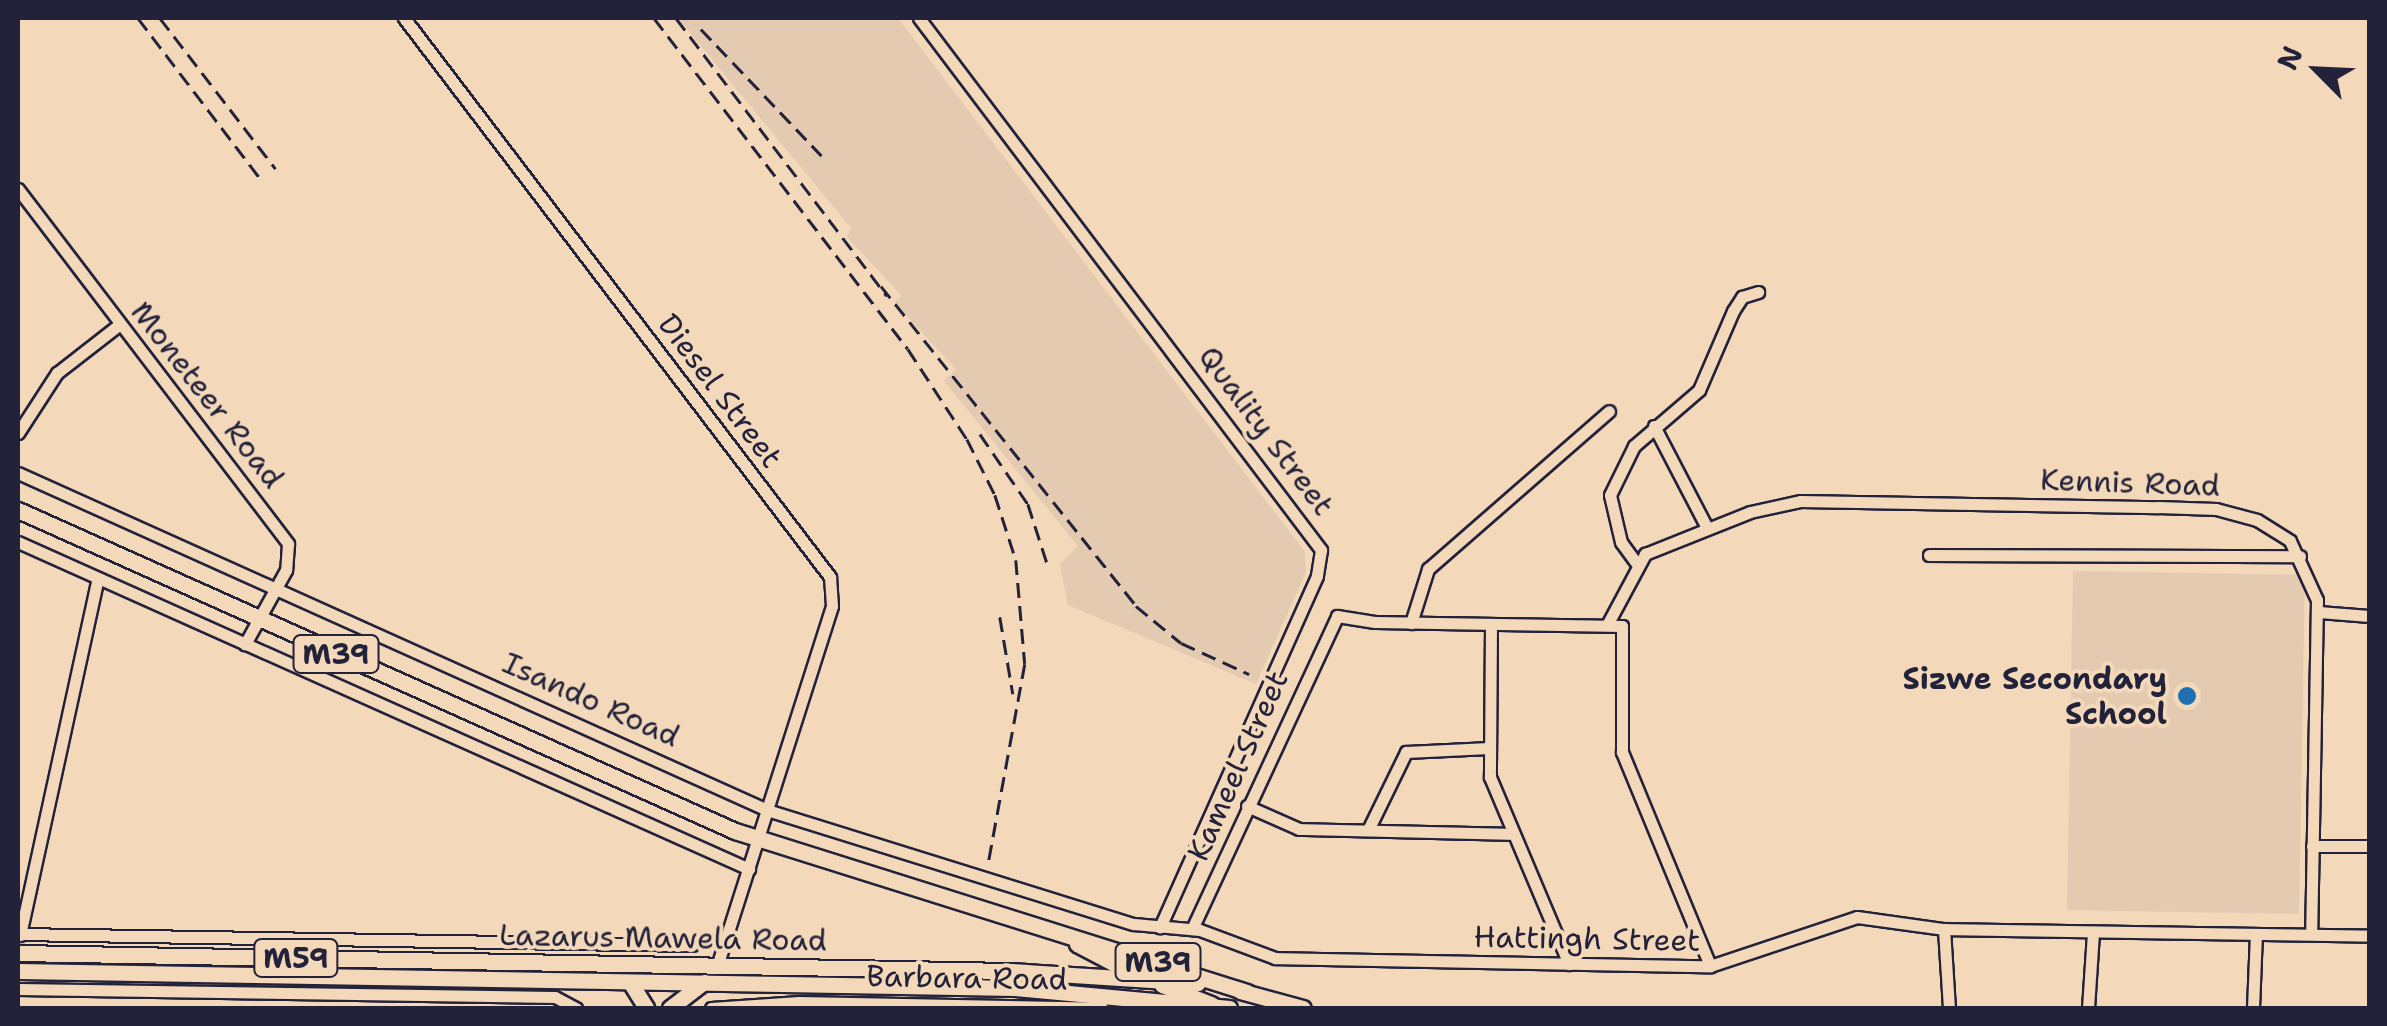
<!DOCTYPE html>
<style>
body{margin:0}
#map{position:relative;width:2387px;height:1026px;overflow:hidden;background:#f3d8ba;font-family:"Shantell Sans",sans-serif}
div>[style]{position:absolute}
[style*='--x']{left:calc(var(--x)*1px);top:calc(var(--y)*1px);width:calc(var(--w)*1px);rotate:calc(var(--a)*1deg)}
.built>*{inset:0;background:#e3cab1;transform-origin:0 0}
.roads{filter:drop-shadow(2px 0 #22223b) drop-shadow(-2px 0 #22223b) drop-shadow(0 2px #22223b) drop-shadow(0 -2px #22223b)}
.minor>*{height:11px;margin:-5.5px;padding:0 5.5px;transform-origin:5.5px;border-radius:5.5px;background:#f3d8ba}
.major>*{height:15px;margin:-7.5px;padding:0 7.5px;transform-origin:7.5px;border-radius:7.5px;background:#f3d8ba}
.rail>*{height:2.5px;margin-top:-1.25px;transform-origin:0;background:repeating-linear-gradient(90deg,#22223b 0 15px,transparent 0 23px)}
.dots>*{width:28px;height:28px;translate:-50% -50%;box-sizing:border-box;border:5px solid #f3d8ba;border-radius:50%}
span{translate:-50% -50%;white-space:nowrap;text-align:center;line-height:1.15;-webkit-text-stroke:8px #f3d8ba;paint-order:stroke}
.shield-label span{padding:2px 8px;background:#f3d8ba;border:2px solid;border-radius:8px;-webkit-text-stroke-width:0}
.shield-label{font-size:28px;color:#22223b;font-weight:700}
.street-label{font-size:30px;color:#22223b}
.poi-label{font-size:30px;color:#22223b;font-weight:700}
.right{translate:-100% -50%;text-align:right}
.frame{position:absolute;inset:0;border:20px solid #22223b;pointer-events:none}
.north{position:absolute;left:2267px;top:20px;width:100px;height:100px;-webkit-text-stroke:8px #f3d8ba;paint-order:stroke;rotate:294deg;font-size:28px;font-weight:700;line-height:40px;text-align:center;color:#22223b}
.north::after{content:'';display:block;margin:auto;width:35px;height:45px;background:#22223b;clip-path:polygon(50% 0,100% 100%,50% 72%,0 100%)}
</style>
<div id="map">
<div class="built">
<div style="clip-path:polygon(678px 18px,898px 18px,1305px 552px,1306px 572px,1256px 684px,1068px 605px,1060px 564px,1078px 546px,944px 381px,956px 369px,894px 303px,902px 296px,847px 237px,851px 228px)"></div>
<div style="left:2073px;top:571px;width:232px;height:339px;rotate:1deg"></div>
</div>
<div class="roads">
<div class="minor">
<div style="--x:404;--y:18;--w:703;--a:52.69"></div>
<div style="--x:830;--y:577;--w:29;--a:86"></div>
<div style="--x:832;--y:606;--w:379;--a:107.7"></div>
<div style="--x:919;--y:18;--w:667;--a:52.92"></div>
<div style="--x:1321;--y:550;--w:26;--a:99"></div>
<div style="--x:1317;--y:576;--w:385;--a:114.1"></div>
<div style="--x:18;--y:189;--w:446;--a:52.7"></div>
<div style="--x:288;--y:544;--w:26;--a:94"></div>
<div style="--x:286;--y:570;--w:85;--a:119"></div>
<div style="--x:1654;--y:426;--w:115;--a:62.5"></div>
<div style="--x:18;--y:433;--w:72;--a:-57"></div>
<div style="--x:57;--y:373;--w:80;--a:-37.9"></div>
<div style="--x:18;--y:473;--w:821;--a:24.22"></div>
<div style="--x:767;--y:810;--w:384;--a:17.3"></div>
<div style="--x:1134;--y:924;--w:66;--a:5.2"></div>
<div style="--x:1200;--y:930;--w:80;--a:20.5"></div>
<div style="--x:1275;--y:958;--w:435;--a:1.1"></div>
<div style="--x:1710;--y:966;--w:155;--a:-18.4"></div>
<div style="--x:1857;--y:917;--w:88;--a:7.9"></div>
<div style="--x:1944;--y:929;--w:426;--a:0.9"></div>
<div style="--x:18;--y:542;--w:801;--a:24.1"></div>
<div style="--x:1929;--y:555;--w:371;--a:0.2"></div>
<div style="--x:1637;--y:564;--w:27;--a:-126"></div>
<div style="--x:1621;--y:542;--w:48;--a:-103.2"></div>
<div style="--x:1610;--y:495;--w:55;--a:-63.9"></div>
<div style="--x:1634;--y:446;--w:86;--a:-40.7"></div>
<div style="--x:1699;--y:390;--w:86;--a:-66.7"></div>
<div style="--x:1733;--y:311;--w:17;--a:-57"></div>
<div style="--x:1742;--y:297;--w:17;--a:-17"></div>
<div style="--x:2318;--y:612;--w:52;--a:4.4"></div>
<div style="--x:1411;--y:623;--w:57;--a:-72.5"></div>
<div style="--x:1428;--y:569;--w:240;--a:-41.1"></div>
<div style="--x:1491;--y:624;--w:153;--a:90.4"></div>
<div style="--x:1490;--y:777;--w:203;--a:67.1"></div>
<div style="--x:1607;--y:625;--w:81;--a:-61.8"></div>
<div style="--x:1645;--y:554;--w:113;--a:-21.8"></div>
<div style="--x:1750;--y:512;--w:51;--a:-12.4"></div>
<div style="--x:1800;--y:501;--w:358;--a:1"></div>
<div style="--x:2158;--y:507;--w:58;--a:2"></div>
<div style="--x:2216;--y:509;--w:42;--a:15"></div>
<div style="--x:2257;--y:520;--w:39;--a:32"></div>
<div style="--x:2290;--y:541;--w:65;--a:65.4"></div>
<div style="--x:2317;--y:600;--w:334;--a:91"></div>
<div style="--x:1247;--y:806;--w:57;--a:23.9"></div>
<div style="--x:1299;--y:829;--w:213;--a:1.3"></div>
<div style="--x:1368;--y:830;--w:87;--a:-64"></div>
<div style="--x:1406;--y:752;--w:83;--a:-2.8"></div>
<div style="--x:2312;--y:846;--w:58;--a:0"></div>
<div style="--x:1192;--y:929;--w:345;--a:-65.1"></div>
<div style="--x:1337;--y:616;--w:38;--a:9"></div>
<div style="--x:1375;--y:622;--w:247;--a:0.9"></div>
<div style="--x:1622;--y:626;--w:126;--a:90"></div>
<div style="--x:1622;--y:752;--w:231;--a:67.6"></div>
<div style="--x:1944;--y:929;--w:79;--a:86.4"></div>
<div style="--x:18;--y:934;--w:674;--a:0.94"></div>
<div style="--x:20;--y:935;--w:365;--a:-77.7"></div>
<div style="--x:18;--y:989;--w:537;--a:0.85"></div>
<div style="--x:555;--y:997;--w:24;--a:28"></div>
<div style="--x:711;--y:1008;--w:88;--a:-3.9"></div>
<div style="--x:799;--y:1002;--w:303;--a:1.1"></div>
<div style="--x:2088;--y:1008;--w:76;--a:-86.2"></div>
<div style="--x:2253;--y:1008;--w:74;--a:-87.7"></div>
</div>
<div class="major">
<div style="--x:18;--y:510;--w:786;--a:24.12"></div>
<div style="--x:735;--y:831;--w:537;--a:17.46"></div>
<div style="--x:1077;--y:944;--w:62;--a:27.8"></div>
<div style="--x:18;--y:953;--w:993;--a:1.04"></div>
<div style="--x:1011;--y:971;--w:187;--a:3.7"></div>
<div style="--x:18;--y:971;--w:997;--a:0.98"></div>
<div style="--x:1015;--y:988;--w:215;--a:5.3"></div>
<div style="--x:630;--y:982;--w:31;--a:58"></div>
<div style="--x:1162;--y:985;--w:53;--a:21.2"></div>
<div style="--x:1240;--y:991;--w:65;--a:15.1"></div>
<div style="--x:670;--y:1008;--w:43;--a:-37.4"></div>
</div>
</div>
<div class="rail">
<div style="--x:138;--y:18;--w:200;--a:52.7"></div>
<div style="--x:160;--y:18;--w:190;--a:52.5"></div>
<div style="--x:654;--y:18;--w:417;--a:52.5"></div>
<div style="--x:908;--y:349;--w:108;--a:56.8"></div>
<div style="--x:967;--y:439;--w:63;--a:63.4"></div>
<div style="--x:995;--y:495;--w:68;--a:72.1"></div>
<div style="--x:1016;--y:560;--w:104;--a:85.1"></div>
<div style="--x:1025;--y:664;--w:200;--a:100.4"></div>
<div style="--x:676;--y:18;--w:349;--a:52.8"></div>
<div style="--x:701;--y:29;--w:175;--a:46.4"></div>
<div style="--x:881;--y:286;--w:409;--a:51.4"></div>
<div style="--x:1136;--y:606;--w:58;--a:39.4"></div>
<div style="--x:1181;--y:643;--w:75;--a:24.5"></div>
<div style="--x:980;--y:434;--w:85;--a:55.6"></div>
<div style="--x:1028;--y:504;--w:62;--a:72.1"></div>
<div style="--x:1000;--y:617;--w:78;--a:80.4"></div>
</div>
<div class="dots">
<div style="left:2187px;top:696px;background:#1f6fb2"></div>
</div>
<div class="shield-label">
<span style="left:336px;top:654px">M39</span>
<span style="left:296px;top:958px">M59</span>
<span style="left:1158px;top:962px">M39</span>
</div>
<div class="street-label">
<span style="left:720px;top:391px;rotate:53deg">Diesel Street</span>
<span style="left:207px;top:395px;rotate:52deg">Moneteer Road</span>
<span style="left:1266px;top:431px;rotate:53deg">Quality Street</span>
<span style="left:2130px;top:483px;rotate:2deg">Kennis Road</span>
<span style="left:591px;top:700px;rotate:24deg">Isando Road</span>
<span style="left:1238px;top:766px;rotate:-66deg">Kameel Street</span>
<span style="left:663px;top:938px;rotate:1deg">Lazarus Mawela Road</span>
<span style="left:1587px;top:939px;rotate:1deg">Hattingh Street</span>
<span style="left:967px;top:978px;rotate:1deg">Barbara Road</span>
</div>
<div class="poi-label">
<span class="right" style="left:2167px;top:696px">Sizwe Secondary<br>School</span>
</div>
<div class="frame"></div>
<div class="north">N</div>
</div>
